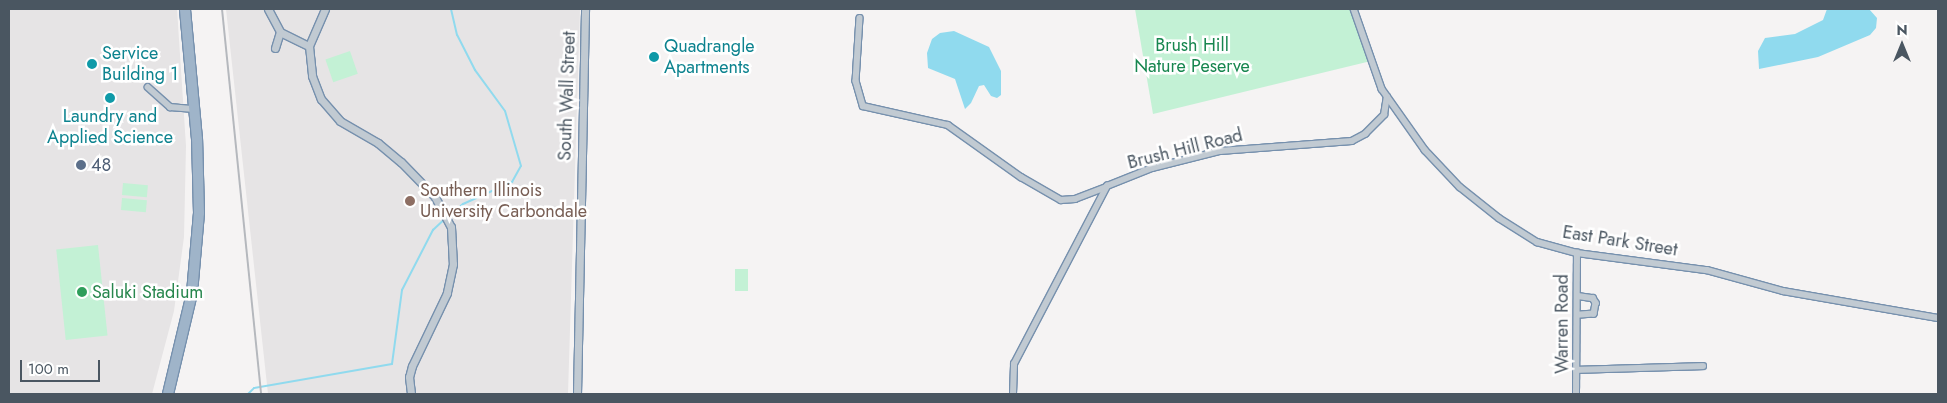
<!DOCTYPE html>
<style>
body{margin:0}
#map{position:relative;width:1947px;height:403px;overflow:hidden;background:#f5f3f3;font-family:Jost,sans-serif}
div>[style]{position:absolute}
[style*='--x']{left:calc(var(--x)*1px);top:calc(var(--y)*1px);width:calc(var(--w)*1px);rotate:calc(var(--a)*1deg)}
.education>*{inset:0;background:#e6e4e5}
.green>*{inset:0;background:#c3f1d5;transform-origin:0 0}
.water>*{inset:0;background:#90daee}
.stream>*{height:2px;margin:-1px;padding:0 1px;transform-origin:1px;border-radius:1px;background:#90daee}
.roads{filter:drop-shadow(1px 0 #7690ad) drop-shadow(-1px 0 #7690ad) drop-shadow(0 1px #7690ad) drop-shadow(0 -1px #7690ad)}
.minor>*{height:5.5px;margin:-2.75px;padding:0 2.75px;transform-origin:2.75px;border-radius:2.75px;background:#c1cad2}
.tertiary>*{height:7px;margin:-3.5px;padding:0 3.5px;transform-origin:3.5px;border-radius:3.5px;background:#c1cad2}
.trunk>*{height:10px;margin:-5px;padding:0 5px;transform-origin:5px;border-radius:5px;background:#9fb4c9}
.rail>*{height:2px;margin:-1px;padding:0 1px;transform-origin:1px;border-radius:1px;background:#b5b8bd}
.dots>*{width:14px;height:14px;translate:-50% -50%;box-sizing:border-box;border:2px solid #fff;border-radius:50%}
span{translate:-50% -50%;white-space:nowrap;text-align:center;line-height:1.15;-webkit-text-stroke:5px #fff;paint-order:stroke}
.park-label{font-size:18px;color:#17864f}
.culture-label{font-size:18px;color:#0d838f}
.left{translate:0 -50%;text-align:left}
.street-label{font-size:18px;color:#4a5661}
.service-label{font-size:18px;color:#4e5e75}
.education-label{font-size:18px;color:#785e54}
.leisure-label{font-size:18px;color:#27864d}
.frame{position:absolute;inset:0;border:10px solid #4a5661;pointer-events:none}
.north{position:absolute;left:1877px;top:20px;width:50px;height:50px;-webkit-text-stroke:4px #fff;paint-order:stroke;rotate:0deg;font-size:14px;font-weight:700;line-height:20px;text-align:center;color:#4a5661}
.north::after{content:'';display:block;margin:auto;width:18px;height:22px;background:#4a5661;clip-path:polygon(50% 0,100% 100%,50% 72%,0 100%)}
.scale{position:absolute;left:20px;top:360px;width:80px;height:22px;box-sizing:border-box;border:2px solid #4a5661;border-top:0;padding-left:6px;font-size:15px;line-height:18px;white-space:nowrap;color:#4a5661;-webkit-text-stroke:4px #fff;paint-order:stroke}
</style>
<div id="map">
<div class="education">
<div style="clip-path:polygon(9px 9px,177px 9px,186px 146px,184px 237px,174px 311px,152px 394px,9px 394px)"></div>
<div style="clip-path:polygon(226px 9px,580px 9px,568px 394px,268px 394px)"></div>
</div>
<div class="green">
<div style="clip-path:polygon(1135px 9px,1354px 9px,1371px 61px,1153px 114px)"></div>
<div style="left:350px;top:51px;width:24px;height:26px;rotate:71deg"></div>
<div style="left:123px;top:183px;width:25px;height:12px;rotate:5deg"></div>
<div style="left:122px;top:198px;width:25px;height:12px;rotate:5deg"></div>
<div style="left:98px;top:245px;width:91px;height:42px;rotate:84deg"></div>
<div style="left:735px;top:269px;width:13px;height:22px"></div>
</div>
<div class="water">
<div style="clip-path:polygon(1827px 9px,1869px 9px,1877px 18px,1876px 28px,1870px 35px,1818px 57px,1759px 69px,1758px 51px,1765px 38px,1795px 34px,1823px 20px)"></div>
<div style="clip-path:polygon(954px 31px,989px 47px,1001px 71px,1001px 95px,997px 98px,991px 96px,984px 85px,979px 86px,971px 103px,965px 109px,955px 79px,928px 68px,927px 53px,932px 39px,940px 33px)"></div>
</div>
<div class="stream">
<div style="--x:449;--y:216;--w:18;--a:-41"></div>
<div style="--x:463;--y:204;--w:54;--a:-24.2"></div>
<div style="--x:512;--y:182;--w:18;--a:-61"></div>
<div style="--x:521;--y:166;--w:57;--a:-106.2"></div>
<div style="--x:505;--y:111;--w:51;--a:-126.2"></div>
<div style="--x:475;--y:70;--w:39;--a:-117"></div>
<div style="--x:457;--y:35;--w:27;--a:-103"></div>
<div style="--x:248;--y:394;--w:8;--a:-45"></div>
<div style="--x:254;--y:388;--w:140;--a:-9.9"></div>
<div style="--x:392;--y:364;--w:75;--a:-82.3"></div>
<div style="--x:402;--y:290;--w:68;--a:-62.7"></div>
<div style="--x:433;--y:230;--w:16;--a:-43"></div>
</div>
<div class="roads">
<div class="minor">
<div style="--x:1354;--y:9;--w:85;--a:70.7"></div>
<div style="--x:1382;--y:89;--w:75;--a:54.8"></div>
<div style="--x:1425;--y:150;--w:51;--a:46.6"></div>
<div style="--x:1460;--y:187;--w:50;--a:38.5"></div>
<div style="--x:1499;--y:218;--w:45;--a:32.3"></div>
<div style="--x:1537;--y:242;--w:41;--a:15.4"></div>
<div style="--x:1577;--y:253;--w:131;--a:7.5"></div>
<div style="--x:1707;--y:270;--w:79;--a:15.4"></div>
<div style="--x:1783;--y:291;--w:157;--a:9.9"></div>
<div style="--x:860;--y:18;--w:63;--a:93.6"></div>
<div style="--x:856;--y:81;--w:26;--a:74"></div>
<div style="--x:863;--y:106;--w:87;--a:12.6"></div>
<div style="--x:948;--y:125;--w:90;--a:35.5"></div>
<div style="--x:1021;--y:177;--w:46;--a:29.9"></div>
<div style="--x:1061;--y:200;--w:14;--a:-4"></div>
<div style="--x:1075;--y:199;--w:33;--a:-21"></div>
<div style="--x:148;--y:87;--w:30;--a:42"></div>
<div style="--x:170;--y:107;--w:24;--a:5"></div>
<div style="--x:1578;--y:296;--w:15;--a:8"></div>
<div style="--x:1593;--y:298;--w:6;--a:59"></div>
<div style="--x:1596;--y:303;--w:11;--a:100"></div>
<div style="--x:1594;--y:314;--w:16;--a:176"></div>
<div style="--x:1576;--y:370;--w:127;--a:-1.8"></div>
<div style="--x:1013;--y:394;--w:30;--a:-88"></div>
<div style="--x:1014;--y:364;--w:201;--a:-62.4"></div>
<div style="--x:1107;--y:186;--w:48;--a:-21.8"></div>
<div style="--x:1152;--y:168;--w:70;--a:-14"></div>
<div style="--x:1220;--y:151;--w:132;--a:-4.3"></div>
<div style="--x:1352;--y:141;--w:15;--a:-28"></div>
<div style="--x:1365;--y:134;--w:27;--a:-45"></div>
<div style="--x:1384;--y:115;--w:18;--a:-81"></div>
<div style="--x:1576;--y:394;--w:141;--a:-89.6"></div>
</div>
<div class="tertiary">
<div style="--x:268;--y:9;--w:26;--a:62"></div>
<div style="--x:280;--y:32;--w:32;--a:26"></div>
<div style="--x:325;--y:9;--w:40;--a:113.4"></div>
<div style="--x:309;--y:46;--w:30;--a:84"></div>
<div style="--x:312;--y:76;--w:25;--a:69"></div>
<div style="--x:321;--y:99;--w:29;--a:49"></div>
<div style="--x:340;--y:121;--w:44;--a:30.1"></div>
<div style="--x:378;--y:143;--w:30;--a:40"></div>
<div style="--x:401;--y:162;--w:49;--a:45.8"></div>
<div style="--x:435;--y:197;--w:34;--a:62"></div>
<div style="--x:451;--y:227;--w:37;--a:87"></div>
<div style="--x:453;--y:264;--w:30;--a:102"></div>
<div style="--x:447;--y:293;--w:81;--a:115.6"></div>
<div style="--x:412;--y:366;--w:11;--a:105"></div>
<div style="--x:409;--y:377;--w:17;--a:83"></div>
<div style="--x:275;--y:48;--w:17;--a:-73"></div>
<div style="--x:577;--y:394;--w:385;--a:-88.8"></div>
</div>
<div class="trunk">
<div style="--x:168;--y:394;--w:104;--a:-76.6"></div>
<div style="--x:192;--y:293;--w:80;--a:-85"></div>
<div style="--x:199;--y:213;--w:74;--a:-91.5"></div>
<div style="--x:197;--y:139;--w:131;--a:-95.3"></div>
</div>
</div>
<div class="rail">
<div style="--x:222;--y:9;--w:387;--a:84.2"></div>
</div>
<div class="dots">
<div style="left:654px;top:57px;background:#0f9aa8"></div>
<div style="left:92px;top:64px;background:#0f9aa8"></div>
<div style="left:110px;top:98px;background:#0f9aa8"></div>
<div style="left:81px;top:165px;background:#5c6f8a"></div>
<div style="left:410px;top:201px;background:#8d6e63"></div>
<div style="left:82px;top:292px;background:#2e9e5b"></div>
</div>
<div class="park-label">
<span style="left:1192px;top:56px">Brush Hill<br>Nature Peserve</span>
</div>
<div class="culture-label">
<span class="left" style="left:664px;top:57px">Quadrangle<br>Apartments</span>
<span class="left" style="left:102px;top:64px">Service<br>Building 1</span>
<span style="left:110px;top:127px">Laundry and<br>Applied Science</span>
</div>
<div class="street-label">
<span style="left:567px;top:96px;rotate:-88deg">South Wall Street</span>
<span style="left:1185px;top:149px;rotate:-14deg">Brush Hill Road</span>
<span style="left:1620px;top:241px;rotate:9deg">East Park Street</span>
<span style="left:1562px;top:324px;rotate:-90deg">Warren Road</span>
</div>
<div class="service-label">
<span class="left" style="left:91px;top:165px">48</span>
</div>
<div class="education-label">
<span class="left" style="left:420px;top:201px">Southern Illinois<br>University Carbondale</span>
</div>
<div class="leisure-label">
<span class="left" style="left:92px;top:292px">Saluki Stadium</span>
</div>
<div class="frame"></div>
<div class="north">N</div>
<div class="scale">100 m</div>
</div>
